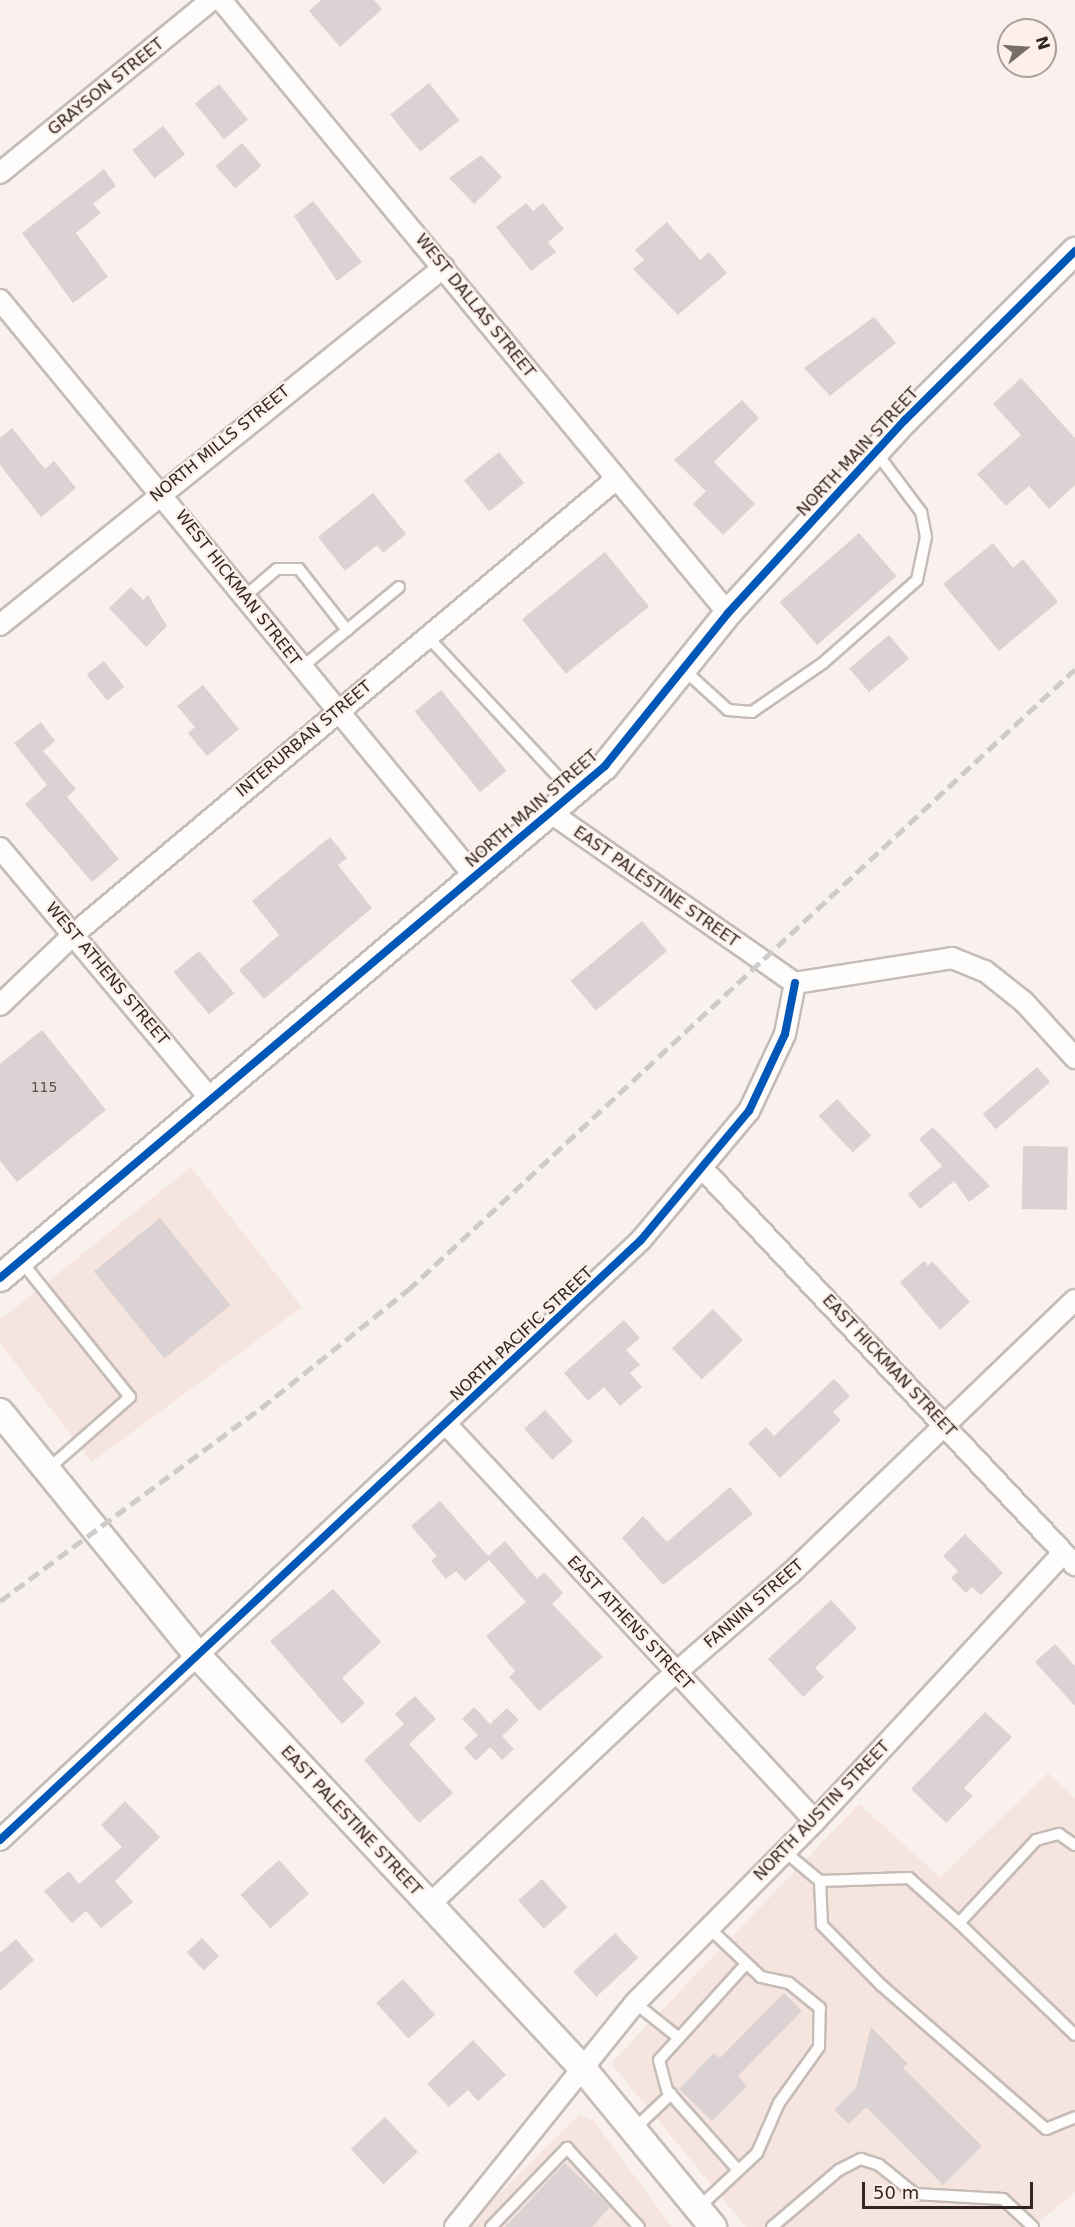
<!DOCTYPE html>
<style>
body{margin:0}
#map{position:relative;width:1075px;height:2227px;overflow:hidden;background:#f9f1ee;font-family:"DejaVu Sans",sans-serif}
div>[style]{position:absolute}
[style*='--x']{left:calc(var(--x)*1px);top:calc(var(--y)*1px);width:calc(var(--w)*1px);rotate:calc(var(--a)*1deg)}
.built>*{inset:0;background:#f6e5de}
.building>*{inset:0;background:#dbd2d4;transform-origin:0 0}
.roads{filter:drop-shadow(2px 0 #c5bcb8) drop-shadow(-2px 0 #c5bcb8) drop-shadow(0 2px #c5bcb8) drop-shadow(0 -2px #c5bcb8)}
.service>*{height:10px;margin:-5px;padding:0 5px;transform-origin:5px;border-radius:5px;background:#fefdfc}
.minor>*{height:20px;margin:-10px;padding:0 10px;transform-origin:10px;border-radius:10px;background:#fefdfc}
.tertiary>*{height:26px;margin:-13px;padding:0 13px;transform-origin:13px;border-radius:13px;background:#fefdfc}
.rail>*{height:4.5px;margin-top:-2.25px;transform-origin:0;background:repeating-linear-gradient(90deg,#cecccb 0 12px,transparent 0 18px)}
.cycleway>*{height:8px;margin:-4px;padding:0 4px;transform-origin:4px;border-radius:4px;background:#0057b8}
span{translate:-50% -50%;white-space:nowrap;text-align:center;line-height:1.15;-webkit-text-stroke:4.5px #fdefea;paint-order:stroke}
.number-label{font-size:14px;color:#5c514e}
.number-label span{-webkit-text-stroke-width:0}
.street-label{font-size:16px;color:#312621}
.north{position:absolute;left:997px;top:18px;width:60px;height:60px;box-sizing:border-box;background:#fdefea;border:2px solid #ab9f9a;border-radius:50%;rotate:73deg;font-size:16px;font-weight:700;line-height:24px;text-align:center;color:#312621}
.north::after{content:'';display:block;margin:auto;width:21px;height:27px;background:#776d69;clip-path:polygon(50% 0,100% 100%,50% 72%,0 100%)}
.scale{position:absolute;left:862px;top:2182px;width:171px;height:27px;box-sizing:border-box;border:3px solid #312621;border-top:0;padding-left:8px;font-size:18px;line-height:21px;white-space:nowrap;color:#312621;-webkit-text-stroke:4px #fdefea;paint-order:stroke}
</style>
<div id="map">
<div class="built">
<div style="clip-path:polygon(191px 1167px,302px 1307px,92px 1462px,0 1343px,0 1320px)"></div>
<div style="clip-path:polygon(1048px 1773px,1075px 1798px,1075px 2192px,1033px 2227px,746px 2227px,611px 2063px,859px 1804px,940px 1877px)"></div>
<div style="clip-path:polygon(579px 2115px,594px 2121px,672px 2227px,466px 2227px)"></div>
</div>
<div class="building">
<div style="clip-path:polygon(321px 0,374px 0,382px 9px,340px 47px,309px 11px)"></div>
<div style="left:429px;top:83px;width:48px;height:50px;rotate:51deg"></div>
<div style="left:219px;top:84px;width:46px;height:31px;rotate:51deg"></div>
<div style="left:163px;top:126px;width:36px;height:39px;rotate:52deg"></div>
<div style="left:242px;top:143px;width:30px;height:35px;rotate:49deg"></div>
<div style="clip-path:polygon(481px 155px,502px 177px,474px 204px,449px 178px)"></div>
<div style="clip-path:polygon(104px 169px,116px 186px,93px 204px,101px 213px,76px 233px,108px 277px,73px 303px,22px 233px)"></div>
<div style="clip-path:polygon(313px 201px,362px 262px,337px 281px,294px 216px)"></div>
<div style="clip-path:polygon(526px 203px,533px 211px,543px 203px,564px 229px,548px 242px,556px 252px,531px 271px,496px 227px)"></div>
<div style="clip-path:polygon(667px 222px,700px 260px,709px 252px,727px 273px,678px 315px,633px 269px,644px 260px,635px 250px)"></div>
<div style="clip-path:polygon(874px 317px,896px 343px,830px 396px,804px 368px)"></div>
<div style="clip-path:polygon(1021px 378px,1075px 438px,1075px 485px,1049px 509px,1029px 486px,1006px 506px,977px 474px,1021px 435px,993px 404px)"></div>
<div style="clip-path:polygon(742px 400px,759px 418px,714px 462px,755px 504px,723px 535px,693px 504px,706px 491px,674px 460px)"></div>
<div style="clip-path:polygon(12px 428px,45px 469px,54px 461px,76px 488px,41px 517px,0 465px,0 438px)"></div>
<div style="left:499px;top:452px;width:40px;height:45px;rotate:51deg"></div>
<div style="clip-path:polygon(373px 493px,406px 534px,383px 553px,377px 545px,345px 571px,318px 537px)"></div>
<div style="left:859px;top:533px;width:57px;height:105px;rotate:49deg"></div>
<div style="clip-path:polygon(993px 543px,1013px 568px,1023px 559px,1058px 602px,999px 651px,943px 584px)"></div>
<div style="left:605px;top:552px;width:70px;height:107px;rotate:51deg"></div>
<div style="clip-path:polygon(131px 587px,143px 600px,148px 595px,167px 626px,146px 647px,109px 608px)"></div>
<div style="left:889px;top:635px;width:31px;height:52px;rotate:50deg"></div>
<div style="left:104px;top:661px;width:33px;height:22px;rotate:52deg"></div>
<div style="clip-path:polygon(203px 685px,239px 729px,207px 756px,188px 733px,195px 727px,177px 706px)"></div>
<div style="left:441px;top:690px;width:104px;height:34px;rotate:51deg"></div>
<div style="clip-path:polygon(41px 722px,55px 741px,43px 751px,76px 789px,67px 797px,119px 859px,92px 882px,25px 804px,47px 785px,14px 743px)"></div>
<div style="clip-path:polygon(330px 837px,347px 858px,338px 865px,372px 908px,264px 999px,239px 970px,279px 935px,252px 901px)"></div>
<div style="left:642px;top:921px;width:39px;height:93px;rotate:50deg"></div>
<div style="left:199px;top:951px;width:55px;height:33px;rotate:50deg"></div>
<div style="clip-path:polygon(42px 1030px,106px 1110px,17px 1182px,0 1161px,0 1064px)"></div>
<div style="left:1037px;top:1067px;width:20px;height:72px;rotate:49deg"></div>
<div style="left:837px;top:1099px;width:50px;height:25px;rotate:47deg"></div>
<div style="clip-path:polygon(933px 1127px,990px 1186px,969px 1202px,954px 1181px,920px 1209px,908px 1194px,942px 1166px,919px 1139px)"></div>
<div style="left:1023px;top:1146px;width:45px;height:63px;rotate:1deg"></div>
<div style="left:160px;top:1218px;width:112px;height:85px;rotate:51deg"></div>
<div style="clip-path:polygon(924px 1261px,928px 1266px,932px 1261px,970px 1302px,940px 1330px,900px 1282px)"></div>
<div style="left:713px;top:1309px;width:43px;height:57px;rotate:46deg"></div>
<div style="clip-path:polygon(624px 1320px,640px 1338px,626px 1350px,640px 1365px,630px 1373px,642px 1387px,620px 1406px,604px 1387px,588px 1401px,564px 1373px)"></div>
<div style="clip-path:polygon(834px 1379px,850px 1396px,833px 1412px,841px 1420px,780px 1478px,748px 1443px,766px 1427px,774px 1436px)"></div>
<div style="left:545px;top:1410px;width:42px;height:28px;rotate:48deg"></div>
<div style="clip-path:polygon(730px 1487px,753px 1514px,663px 1585px,622px 1538px,643px 1516px,667px 1542px)"></div>
<div style="clip-path:polygon(440px 1501px,488px 1556px,505px 1541px,537px 1579px,544px 1572px,563px 1593px,552px 1604px,603px 1657px,539px 1711px,509px 1677px,515px 1671px,486px 1636px,526px 1602px,489px 1560px,465px 1581px,456px 1571px,446px 1579px,431px 1561px,437px 1556px,411px 1526px)"></div>
<div style="clip-path:polygon(965px 1534px,1003px 1573px,981px 1595px,972px 1587px,966px 1593px,951px 1578px,958px 1571px,943px 1556px)"></div>
<div style="clip-path:polygon(333px 1589px,381px 1642px,342px 1678px,365px 1703px,342px 1724px,270px 1641px)"></div>
<div style="clip-path:polygon(831px 1600px,857px 1628px,815px 1668px,824px 1677px,803px 1697px,768px 1659px)"></div>
<div style="clip-path:polygon(1055px 1644px,1075px 1666px,1075px 1706px,1035px 1662px)"></div>
<div style="clip-path:polygon(415px 1696px,436px 1719px,409px 1744px,453px 1793px,419px 1823px,364px 1760px,404px 1724px,395px 1714px)"></div>
<div style="clip-path:polygon(474px 1707px,490px 1724px,507px 1708px,519px 1720px,502px 1736px,514px 1749px,502px 1760px,490px 1747px,476px 1761px,464px 1748px,478px 1735px,462px 1719px)"></div>
<div style="clip-path:polygon(985px 1712px,1012px 1737px,964px 1788px,973px 1796px,946px 1823px,911px 1789px)"></div>
<div style="clip-path:polygon(125px 1801px,160px 1837px,115px 1881px,133px 1902px,101px 1928px,86px 1911px,72px 1923px,44px 1891px,69px 1871px,79px 1884px,122px 1847px,101px 1825px)"></div>
<div style="left:279px;top:1860px;width:45px;height:52px;rotate:48deg"></div>
<div style="left:542px;top:1879px;width:38px;height:32px;rotate:48deg"></div>
<div style="left:615px;top:1933px;width:34px;height:57px;rotate:47deg"></div>
<div style="left:202px;top:1938px;width:25px;height:21px;rotate:47deg"></div>
<div style="clip-path:polygon(16px 1939px,34px 1960px,0 1991px,0 1953px)"></div>
<div style="left:403px;top:1979px;width:48px;height:36px;rotate:48deg"></div>
<div style="clip-path:polygon(784px 1993px,802px 2011px,738px 2076px,747px 2086px,712px 2121px,679px 2089px,714px 2053px,720px 2058px)"></div>
<div style="clip-path:polygon(871px 2027px,908px 2064px,903px 2068px,982px 2146px,943px 2185px,866px 2107px,849px 2124px,834px 2110px,856px 2088px)"></div>
<div style="clip-path:polygon(473px 2040px,506px 2075px,478px 2101px,468px 2090px,449px 2107px,427px 2084px)"></div>
<div style="left:385px;top:2117px;width:48px;height:47px;rotate:47deg"></div>
<div style="clip-path:polygon(565px 2163px,610px 2207px,592px 2227px,505px 2227px)"></div>
</div>
<div class="roads">
<div class="service">
<div style="--x:244;--y:597;--w:43;--a:-40.3"></div>
<div style="--x:277;--y:569;--w:22;--a:0"></div>
<div style="--x:299;--y:569;--w:78;--a:51.8"></div>
<div style="--x:428;--y:637;--w:213;--a:47.1"></div>
<div style="--x:301;--y:668;--w:127;--a:-39.6"></div>
<div style="--x:683;--y:669;--w:61;--a:42.3"></div>
<div style="--x:728;--y:710;--w:24;--a:5"></div>
<div style="--x:752;--y:712;--w:86;--a:-34.6"></div>
<div style="--x:823;--y:663;--w:125;--a:-41.4"></div>
<div style="--x:917;--y:580;--w:44;--a:-78.2"></div>
<div style="--x:926;--y:537;--w:25;--a:-101"></div>
<div style="--x:921;--y:512;--w:75;--a:-126.9"></div>
<div style="--x:21;--y:1261;--w:174;--a:51.3"></div>
<div style="--x:130;--y:1397;--w:109;--a:138.7"></div>
<div style="--x:784;--y:1851;--w:47;--a:39.8"></div>
<div style="--x:820;--y:1881;--w:89;--a:-1.9"></div>
<div style="--x:909;--y:1878;--w:67;--a:42"></div>
<div style="--x:959;--y:1923;--w:113;--a:-47.1"></div>
<div style="--x:1036;--y:1840;--w:24;--a:-15"></div>
<div style="--x:1059;--y:1834;--w:19;--a:35"></div>
<div style="--x:820;--y:1881;--w:44;--a:87.4"></div>
<div style="--x:822;--y:1925;--w:84;--a:45.5"></div>
<div style="--x:881;--y:1985;--w:219;--a:41.1"></div>
<div style="--x:1046;--y:2129;--w:31;--a:-22"></div>
<div style="--x:959;--y:1923;--w:161;--a:44"></div>
<div style="--x:635;--y:2003;--w:56;--a:38.5"></div>
<div style="--x:632;--y:2131;--w:54;--a:-43.5"></div>
<div style="--x:738;--y:2170;--w:107;--a:-131.6"></div>
<div style="--x:667;--y:2090;--w:31;--a:-105"></div>
<div style="--x:659;--y:2060;--w:130;--a:-47.8"></div>
<div style="--x:697;--y:2209;--w:82;--a:-43"></div>
<div style="--x:757;--y:2153;--w:55;--a:-66.3"></div>
<div style="--x:779;--y:2103;--w:69;--a:-54.5"></div>
<div style="--x:819;--y:2047;--w:39;--a:-89"></div>
<div style="--x:820;--y:2008;--w:40;--a:-141"></div>
<div style="--x:789;--y:1983;--w:29;--a:-168"></div>
<div style="--x:761;--y:1977;--w:70;--a:-136.7"></div>
<div style="--x:491;--y:2227;--w:110;--a:-46.1"></div>
<div style="--x:567;--y:2148;--w:107;--a:47.7"></div>
<div style="--x:772;--y:2227;--w:88;--a:-40.4"></div>
<div style="--x:839;--y:2170;--w:25;--a:-27"></div>
<div style="--x:861;--y:2159;--w:19;--a:18"></div>
<div style="--x:879;--y:2165;--w:46;--a:38.9"></div>
<div style="--x:915;--y:2194;--w:88;--a:3.3"></div>
<div style="--x:1003;--y:2199;--w:41;--a:43"></div>
</div>
<div class="minor">
<div style="--x:221;--y:0;--w:795;--a:50.41"></div>
<div style="--x:0;--y:173;--w:273;--a:-39.3"></div>
<div style="--x:0;--y:300;--w:747;--a:50.54"></div>
<div style="--x:0;--y:625;--w:570;--a:-38.88"></div>
<div style="--x:551;--y:813;--w:297;--a:34.9"></div>
<div style="--x:795;--y:983;--w:159;--a:-9"></div>
<div style="--x:952;--y:958;--w:35;--a:22"></div>
<div style="--x:985;--y:971;--w:50;--a:38.5"></div>
<div style="--x:1024;--y:1002;--w:76;--a:47.7"></div>
<div style="--x:0;--y:848;--w:331;--a:50"></div>
<div style="--x:0;--y:1005;--w:103;--a:-43.8"></div>
<div style="--x:74;--y:934;--w:706;--a:-40"></div>
<div style="--x:702;--y:1168;--w:545;--a:46.79"></div>
<div style="--x:446;--y:1424;--w:542;--a:47.09"></div>
<div style="--x:0;--y:1840;--w:878;--a:-43.11"></div>
<div style="--x:641;--y:1240;--w:168;--a:-50.1"></div>
<div style="--x:749;--y:1111;--w:85;--a:-64.9"></div>
<div style="--x:785;--y:1034;--w:52;--a:-78.9"></div>
<div style="--x:429;--y:1905;--w:323;--a:-43.4"></div>
<div style="--x:664;--y:1683;--w:167;--a:-40.9"></div>
<div style="--x:790;--y:1574;--w:395;--a:-43.9"></div>
<div style="--x:455;--y:2227;--w:287;--a:-51.2"></div>
<div style="--x:635;--y:2003;--w:256;--a:-45.3"></div>
<div style="--x:815;--y:1821;--w:365;--a:-47.2"></div>
</div>
<div class="tertiary">
<div style="--x:0;--y:1278;--w:793;--a:-40.24"></div>
<div style="--x:605;--y:766;--w:196;--a:-51.2"></div>
<div style="--x:728;--y:613;--w:262;--a:-47.5"></div>
<div style="--x:905;--y:420;--w:240;--a:-44.8"></div>
<div style="--x:0;--y:1412;--w:316;--a:50.9"></div>
<div style="--x:199;--y:1657;--w:566;--a:47"></div>
<div style="--x:585;--y:2071;--w:202;--a:50.6"></div>
</div>
</div>
<div class="rail">
<div style="--x:0;--y:1601;--w:325;--a:-36.5"></div>
<div style="--x:261;--y:1408;--w:189;--a:-38.8"></div>
<div style="--x:408;--y:1290;--w:911;--a:-42.95"></div>
</div>
<div class="cycleway">
<div style="--x:0;--y:1278;--w:793;--a:-40.24"></div>
<div style="--x:605;--y:766;--w:196;--a:-51.2"></div>
<div style="--x:728;--y:613;--w:262;--a:-47.5"></div>
<div style="--x:905;--y:420;--w:240;--a:-44.8"></div>
<div style="--x:0;--y:1840;--w:878;--a:-43.11"></div>
<div style="--x:641;--y:1240;--w:168;--a:-50.1"></div>
<div style="--x:749;--y:1111;--w:85;--a:-64.9"></div>
<div style="--x:785;--y:1034;--w:52;--a:-78.9"></div>
</div>
<div class="number-label">
<span style="left:44px;top:1087px">115</span>
</div>
<div class="street-label">
<span style="left:106px;top:87px;rotate:-39deg">GRAYSON STREET</span>
<span style="left:475px;top:306px;rotate:51deg">WEST DALLAS STREET</span>
<span style="left:220px;top:444px;rotate:-39deg">NORTH MILLS STREET</span>
<span style="left:858px;top:452px;rotate:-47deg">NORTH MAIN STREET</span>
<span style="left:238px;top:588px;rotate:52deg">WEST HICKMAN STREET</span>
<span style="left:304px;top:739px;rotate:-40deg">INTERURBAN STREET</span>
<span style="left:532px;top:809px;rotate:-41deg">NORTH MAIN STREET</span>
<span style="left:656px;top:887px;rotate:35deg">EAST PALESTINE STREET</span>
<span style="left:107px;top:974px;rotate:50deg">WEST ATHENS STREET</span>
<span style="left:522px;top:1334px;rotate:-43deg">NORTH PACIFIC STREET</span>
<span style="left:889px;top:1366px;rotate:47deg">EAST HICKMAN STREET</span>
<span style="left:754px;top:1604px;rotate:-41deg">FANNIN STREET</span>
<span style="left:630px;top:1623px;rotate:47deg">EAST ATHENS STREET</span>
<span style="left:822px;top:1811px;rotate:-46deg">NORTH AUSTIN STREET</span>
<span style="left:351px;top:1821px;rotate:47deg">EAST PALESTINE STREET</span>
</div>
<div class="north">N</div>
<div class="scale">50 m</div>
</div>
